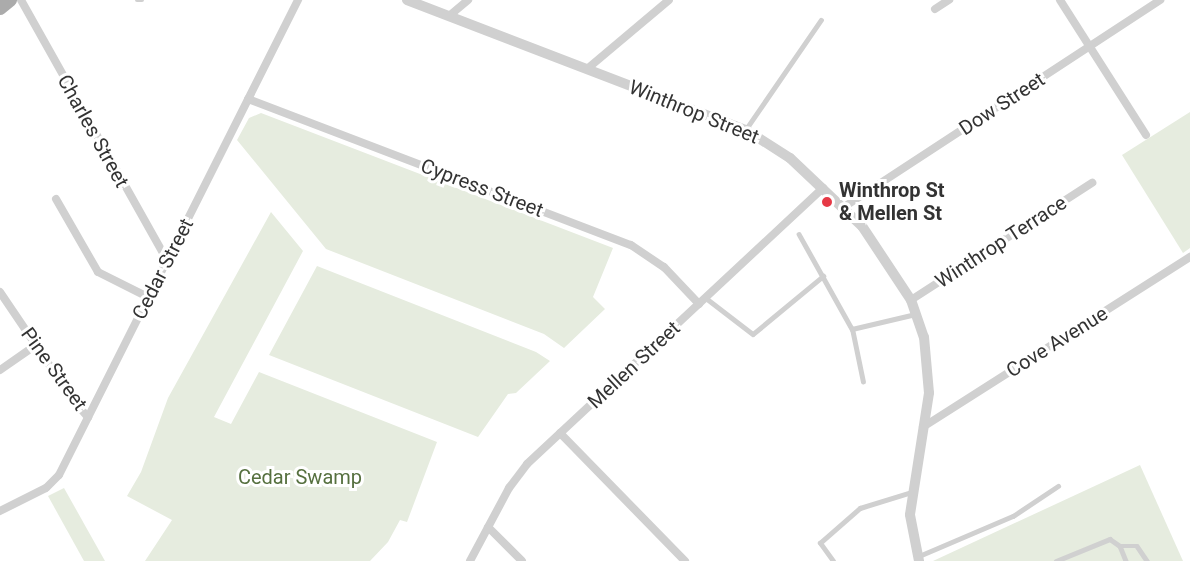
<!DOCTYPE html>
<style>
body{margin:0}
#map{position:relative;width:1190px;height:561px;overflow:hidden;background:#fff;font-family:Roboto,sans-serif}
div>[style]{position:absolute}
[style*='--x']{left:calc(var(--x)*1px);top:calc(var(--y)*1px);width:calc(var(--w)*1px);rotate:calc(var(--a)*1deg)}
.green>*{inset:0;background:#e6ecdf}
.service>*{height:4.5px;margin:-2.25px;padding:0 2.25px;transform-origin:2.25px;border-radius:2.25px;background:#d0d0d0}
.minor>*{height:8px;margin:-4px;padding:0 4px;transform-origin:4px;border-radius:4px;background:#d0d0d0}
.tertiary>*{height:10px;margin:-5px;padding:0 5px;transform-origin:5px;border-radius:5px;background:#d0d0d0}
.primary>*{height:14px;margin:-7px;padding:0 7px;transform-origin:7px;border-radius:7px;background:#ababab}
.dots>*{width:16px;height:16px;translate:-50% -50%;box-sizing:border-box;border:3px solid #fff;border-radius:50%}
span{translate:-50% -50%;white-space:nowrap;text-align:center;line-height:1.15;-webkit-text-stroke:6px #fff;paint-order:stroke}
.street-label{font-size:20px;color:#333}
.poi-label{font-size:20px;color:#333;font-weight:700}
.left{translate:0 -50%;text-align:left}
.park-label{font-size:20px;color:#56703f}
</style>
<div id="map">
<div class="green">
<div style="clip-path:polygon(1190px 112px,1190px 248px,1183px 253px,1122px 155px)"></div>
<div style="clip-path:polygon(261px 113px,613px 248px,593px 297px,605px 309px,564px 348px,544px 334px,326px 249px,237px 140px,249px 118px)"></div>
<div style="clip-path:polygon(271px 212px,303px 251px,214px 417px,231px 424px,259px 372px,437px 442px,407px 522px,400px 520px,388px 542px,370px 561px,145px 561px,172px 520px,127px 496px,141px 472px,168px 398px)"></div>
<div style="clip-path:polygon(317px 266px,536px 352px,550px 361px,516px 393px,508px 394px,478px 437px,269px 355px)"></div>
<div style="clip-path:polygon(1140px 465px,1183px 561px,933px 561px)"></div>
<div style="clip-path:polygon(64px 488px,105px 561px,84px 561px,48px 496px)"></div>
</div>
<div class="service">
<div style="--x:137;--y:0;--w:5;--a:0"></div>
<div style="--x:746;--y:129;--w:132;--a:-55.5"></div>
<div style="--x:799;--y:234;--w:109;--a:60.8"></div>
<div style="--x:706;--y:298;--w:59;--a:37.5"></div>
<div style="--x:753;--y:334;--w:91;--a:-39.6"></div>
<div style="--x:863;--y:382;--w:54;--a:-101.7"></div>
<div style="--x:852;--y:329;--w:66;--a:-13.2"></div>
<div style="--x:1120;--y:546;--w:17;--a:0"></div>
<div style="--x:1137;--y:546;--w:18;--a:56"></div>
<div style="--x:919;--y:556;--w:102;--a:-23.1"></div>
<div style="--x:1013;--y:516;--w:54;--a:-33.7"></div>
<div style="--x:833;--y:561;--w:22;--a:-126"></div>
<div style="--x:820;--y:543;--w:53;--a:-41.2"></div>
<div style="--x:860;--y:508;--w:54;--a:-17.1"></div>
<div style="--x:1056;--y:561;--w:58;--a:-22.2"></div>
<div style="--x:1110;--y:539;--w:12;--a:35"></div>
<div style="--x:1120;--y:546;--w:16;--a:68"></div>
</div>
<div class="minor">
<div style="--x:21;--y:0;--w:298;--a:60.7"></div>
<div style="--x:1060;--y:0;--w:160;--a:57.5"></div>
<div style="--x:935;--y:9;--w:17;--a:-33"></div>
<div style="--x:449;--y:16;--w:25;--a:-40"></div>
<div style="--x:587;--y:69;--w:107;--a:-40.1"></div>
<div style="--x:248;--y:99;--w:410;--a:20.9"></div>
<div style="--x:631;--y:245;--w:40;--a:34"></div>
<div style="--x:664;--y:267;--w:51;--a:46.6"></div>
<div style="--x:56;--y:199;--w:84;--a:60.1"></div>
<div style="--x:98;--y:272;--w:56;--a:26.6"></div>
<div style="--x:844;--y:207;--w:378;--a:-33.2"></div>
<div style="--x:0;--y:292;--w:130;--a:55.9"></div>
<div style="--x:73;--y:400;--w:23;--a:49"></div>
<div style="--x:911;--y:300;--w:216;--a:-32.9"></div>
<div style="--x:0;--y:370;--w:44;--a:-34.8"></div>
<div style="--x:923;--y:427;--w:317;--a:-32.5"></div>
<div style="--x:560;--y:433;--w:179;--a:45.7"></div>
<div style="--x:0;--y:511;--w:51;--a:-26.6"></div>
<div style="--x:46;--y:488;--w:18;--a:-45"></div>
<div style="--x:59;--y:475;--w:532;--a:-63.29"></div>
<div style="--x:488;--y:527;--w:48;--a:45"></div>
<div style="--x:470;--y:561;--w:83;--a:-61.9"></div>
<div style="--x:509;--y:488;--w:30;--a:-53"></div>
<div style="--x:527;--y:464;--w:405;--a:-43"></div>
</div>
<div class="tertiary">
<div style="--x:407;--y:0;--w:363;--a:21"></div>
<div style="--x:746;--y:130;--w:52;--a:32.5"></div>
<div style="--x:790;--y:158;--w:99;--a:43.4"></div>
<div style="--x:862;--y:226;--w:89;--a:56.5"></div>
<div style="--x:911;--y:300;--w:39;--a:71"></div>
<div style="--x:924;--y:337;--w:56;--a:84.9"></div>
<div style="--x:929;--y:393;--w:123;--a:98.9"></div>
<div style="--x:910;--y:515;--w:47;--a:78.9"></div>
</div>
<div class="primary">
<div style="--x:0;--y:8;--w:13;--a:-39"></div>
</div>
<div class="dots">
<div style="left:827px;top:202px;background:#e63946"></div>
</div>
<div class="street-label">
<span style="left:1002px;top:104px;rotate:-33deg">Dow Street</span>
<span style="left:694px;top:112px;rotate:22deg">Winthrop Street</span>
<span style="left:93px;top:131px;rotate:61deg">Charles Street</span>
<span style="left:482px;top:188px;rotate:21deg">Cypress Street</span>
<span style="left:1001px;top:242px;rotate:-33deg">Winthrop Terrace</span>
<span style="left:163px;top:269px;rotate:-63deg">Cedar Street</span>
<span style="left:1057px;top:342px;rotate:-32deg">Cove Avenue</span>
<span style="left:634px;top:365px;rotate:-43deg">Mellen Street</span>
<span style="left:54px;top:369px;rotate:54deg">Pine Street</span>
</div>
<div class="poi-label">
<span class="left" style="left:839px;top:202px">Winthrop St<br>&amp; Mellen St</span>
</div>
<div class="park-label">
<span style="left:300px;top:477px">Cedar Swamp</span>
</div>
</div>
